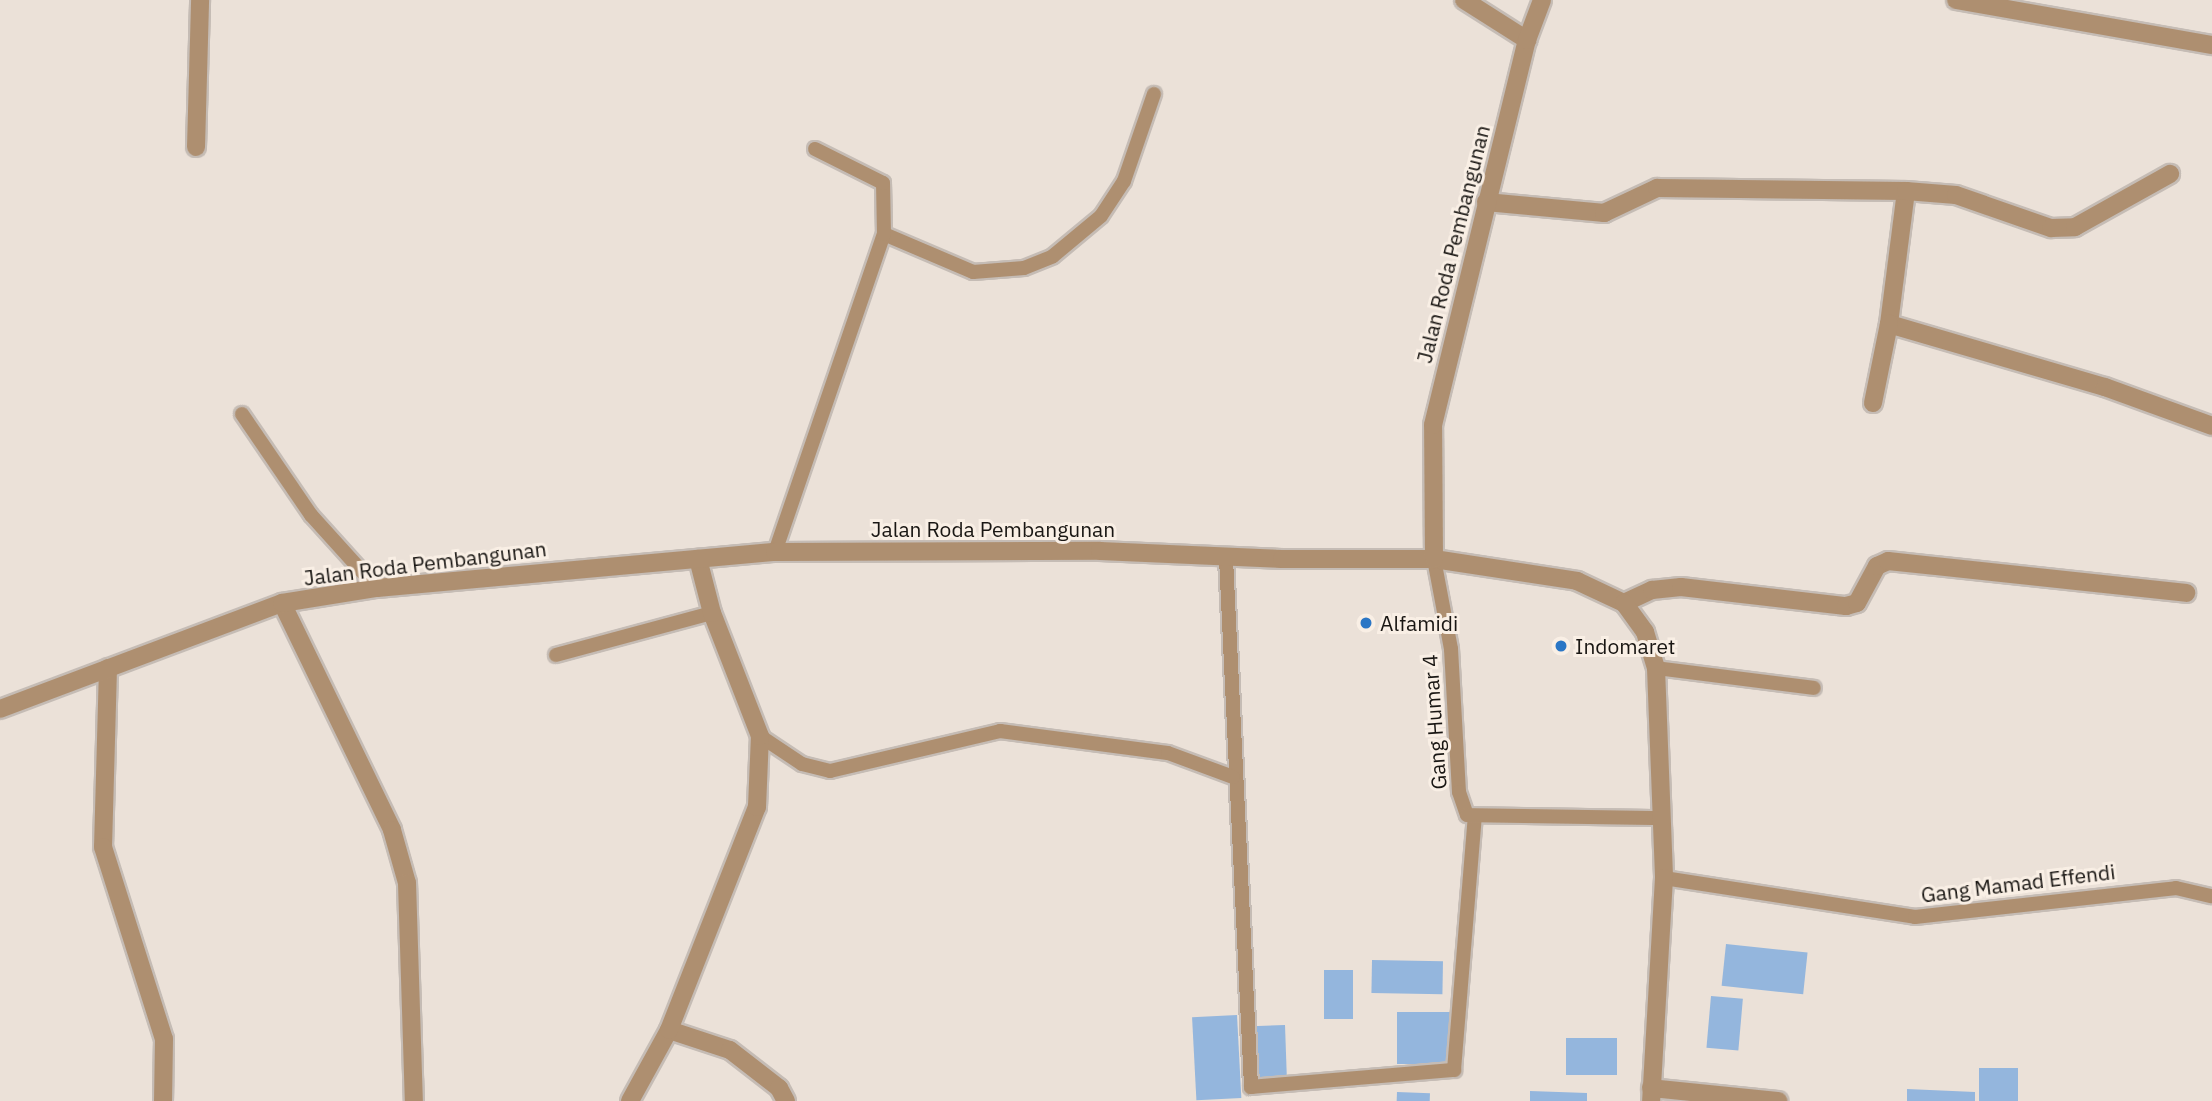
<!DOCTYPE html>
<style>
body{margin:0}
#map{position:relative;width:2212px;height:1101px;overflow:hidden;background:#ebe1d8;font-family:"IBM Plex Sans",sans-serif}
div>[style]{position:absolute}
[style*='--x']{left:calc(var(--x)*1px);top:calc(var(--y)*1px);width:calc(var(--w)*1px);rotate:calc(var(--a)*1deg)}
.building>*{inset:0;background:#94b6dd;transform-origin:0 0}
.roads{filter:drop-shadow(2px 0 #c5bcb5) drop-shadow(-2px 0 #c5bcb5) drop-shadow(0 2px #c5bcb5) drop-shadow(0 -2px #c5bcb5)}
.service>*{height:14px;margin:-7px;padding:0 7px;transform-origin:7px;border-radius:7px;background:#ae8f70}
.minor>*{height:18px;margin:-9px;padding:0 9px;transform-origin:9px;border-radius:9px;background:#ae8f70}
.tertiary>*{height:18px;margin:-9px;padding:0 9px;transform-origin:9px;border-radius:9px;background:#ae8f70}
.dots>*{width:19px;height:19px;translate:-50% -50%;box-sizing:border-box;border:4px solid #f9efe5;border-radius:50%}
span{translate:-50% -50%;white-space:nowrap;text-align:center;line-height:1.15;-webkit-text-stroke:6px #f9efe5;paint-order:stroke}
.street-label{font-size:21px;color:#191613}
.poi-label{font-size:21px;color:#191613}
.left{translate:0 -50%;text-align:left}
</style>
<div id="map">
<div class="building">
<div style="left:1726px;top:944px;width:82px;height:42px;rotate:6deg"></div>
<div style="left:1372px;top:960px;width:71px;height:33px;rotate:1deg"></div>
<div style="left:1324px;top:970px;width:29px;height:49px"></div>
<div style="left:1711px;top:996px;width:32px;height:52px;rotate:5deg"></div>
<div style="left:1397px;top:1012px;width:53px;height:52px"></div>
<div style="left:1237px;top:1015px;width:83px;height:45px;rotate:87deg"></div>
<div style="left:1285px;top:1025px;width:52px;height:34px;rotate:88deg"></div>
<div style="left:1566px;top:1038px;width:51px;height:37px"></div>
<div style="left:1979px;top:1068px;width:39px;height:33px"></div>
<div style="clip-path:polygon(1907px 1089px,1975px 1092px,1975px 1101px,1907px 1101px)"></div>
<div style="clip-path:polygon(1530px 1091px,1587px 1093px,1587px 1101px,1530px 1101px)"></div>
<div style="left:1397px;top:1092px;width:33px;height:9px;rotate:2deg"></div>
</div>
<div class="roads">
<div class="service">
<div style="--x:884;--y:234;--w:97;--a:23.1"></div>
<div style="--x:973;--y:272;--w:51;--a:-4.5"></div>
<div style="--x:1024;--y:268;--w:31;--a:-22"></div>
<div style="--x:1053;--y:256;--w:62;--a:-39.8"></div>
<div style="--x:1101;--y:216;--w:42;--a:-56.7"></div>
<div style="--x:1124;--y:181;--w:92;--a:-71"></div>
<div style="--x:242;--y:414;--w:122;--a:55.7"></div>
<div style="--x:311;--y:515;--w:98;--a:47.9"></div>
<div style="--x:775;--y:552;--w:336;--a:-71.1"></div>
<div style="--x:884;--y:234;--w:51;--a:-91.1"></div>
<div style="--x:883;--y:183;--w:76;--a:-153.4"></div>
<div style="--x:1226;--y:558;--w:530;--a:87.29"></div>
<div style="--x:1251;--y:1087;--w:204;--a:-4.8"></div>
<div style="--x:1454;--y:1070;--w:254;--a:-85.3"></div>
<div style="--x:1434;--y:559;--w:92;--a:79.3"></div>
<div style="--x:1451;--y:649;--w:143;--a:86.8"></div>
<div style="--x:1459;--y:792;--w:24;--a:71"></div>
<div style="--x:1467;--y:815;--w:194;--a:0.9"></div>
<div style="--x:556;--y:655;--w:162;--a:-15.1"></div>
<div style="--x:1656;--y:668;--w:159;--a:7.2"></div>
<div style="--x:760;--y:736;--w:50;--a:33.7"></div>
<div style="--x:802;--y:764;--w:29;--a:14"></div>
<div style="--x:830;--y:771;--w:175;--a:-13.2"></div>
<div style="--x:1000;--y:731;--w:169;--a:7.5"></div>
<div style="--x:1168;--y:753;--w:69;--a:20.3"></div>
<div style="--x:1664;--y:878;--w:254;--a:8.8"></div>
<div style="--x:1915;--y:917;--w:263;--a:-6.3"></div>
<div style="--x:2176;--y:888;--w:37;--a:13"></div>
</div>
<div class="minor">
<div style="--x:1464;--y:0;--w:75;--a:32.4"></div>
<div style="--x:1956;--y:0;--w:260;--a:10"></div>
<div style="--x:196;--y:147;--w:147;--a:-88.4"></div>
<div style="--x:1906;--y:191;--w:134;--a:97.3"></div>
<div style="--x:1889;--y:324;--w:225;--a:16.3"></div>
<div style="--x:2105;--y:387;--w:114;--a:20"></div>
<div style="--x:1486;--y:202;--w:119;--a:5.3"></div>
<div style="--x:1604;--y:213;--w:59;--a:-25.3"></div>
<div style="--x:1657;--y:188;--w:249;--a:0.7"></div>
<div style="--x:1906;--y:191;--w:50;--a:4.6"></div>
<div style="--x:1956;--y:195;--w:101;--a:19.2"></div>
<div style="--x:2051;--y:228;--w:24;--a:-2"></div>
<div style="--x:2075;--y:227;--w:109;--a:-29.2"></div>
<div style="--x:1873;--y:403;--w:81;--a:-78.6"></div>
<div style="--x:282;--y:603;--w:252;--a:64.1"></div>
<div style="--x:392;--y:830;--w:55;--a:74.2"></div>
<div style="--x:407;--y:883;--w:218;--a:88.2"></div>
<div style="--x:1624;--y:603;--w:31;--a:-25"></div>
<div style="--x:1652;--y:590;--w:29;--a:-6"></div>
<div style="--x:1681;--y:587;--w:166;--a:6.6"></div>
<div style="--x:1846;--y:606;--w:11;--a:-15"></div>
<div style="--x:1857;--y:603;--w:42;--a:-61.6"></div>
<div style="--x:1877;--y:566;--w:12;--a:-24"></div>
<div style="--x:1888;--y:561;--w:300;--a:6.1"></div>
<div style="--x:108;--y:668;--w:179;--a:91.6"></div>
<div style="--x:103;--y:847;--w:201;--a:72.4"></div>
<div style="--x:164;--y:1039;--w:62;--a:90.9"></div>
<div style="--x:669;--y:1030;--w:64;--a:18.2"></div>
<div style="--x:730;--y:1050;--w:62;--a:37.8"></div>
<div style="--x:779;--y:1088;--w:15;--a:62"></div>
<div style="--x:1651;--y:1088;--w:128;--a:5.8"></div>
<div style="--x:630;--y:1101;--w:81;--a:-61.2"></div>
<div style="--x:669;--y:1030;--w:240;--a:-68.5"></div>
<div style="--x:757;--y:807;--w:71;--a:-87.6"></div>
<div style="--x:760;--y:736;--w:132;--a:-111.3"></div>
<div style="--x:712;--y:613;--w:56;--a:-104.5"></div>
</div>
<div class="tertiary">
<div style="--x:1434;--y:559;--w:145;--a:8.7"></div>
<div style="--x:1577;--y:581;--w:52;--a:25.1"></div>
<div style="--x:1624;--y:603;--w:36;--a:54"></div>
<div style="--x:1645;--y:632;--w:38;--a:73"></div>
<div style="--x:1656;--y:668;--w:210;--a:87.8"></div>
<div style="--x:1664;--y:878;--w:223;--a:93.3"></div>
<div style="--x:0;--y:709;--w:301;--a:-20.6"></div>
<div style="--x:282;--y:603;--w:96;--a:-9"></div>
<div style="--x:377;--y:588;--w:400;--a:-5.2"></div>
<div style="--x:775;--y:552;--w:325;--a:-0.2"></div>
<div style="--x:1100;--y:551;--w:182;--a:2.5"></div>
<div style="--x:1282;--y:559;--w:152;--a:0"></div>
<div style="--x:1434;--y:559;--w:134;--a:-90.4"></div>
<div style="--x:1433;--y:425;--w:396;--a:-76.3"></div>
<div style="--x:1527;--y:40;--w:43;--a:-69.4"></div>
</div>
</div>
<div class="dots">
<div style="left:1366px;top:623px;background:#2a76c5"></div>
<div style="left:1561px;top:646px;background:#2a76c5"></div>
</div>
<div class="street-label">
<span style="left:1453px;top:244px;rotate:-76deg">Jalan Roda Pembangunan</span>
<span style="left:993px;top:529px">Jalan Roda Pembangunan</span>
<span style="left:425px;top:563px;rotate:-7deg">Jalan Roda Pembangunan</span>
<span style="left:1434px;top:722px;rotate:-94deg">Gang Humar 4</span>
<span style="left:2018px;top:883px;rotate:-7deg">Gang Mamad Effendi</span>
</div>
<div class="poi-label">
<span class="left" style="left:1380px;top:623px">Alfamidi</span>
<span class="left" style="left:1575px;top:646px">Indomaret</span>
</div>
</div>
